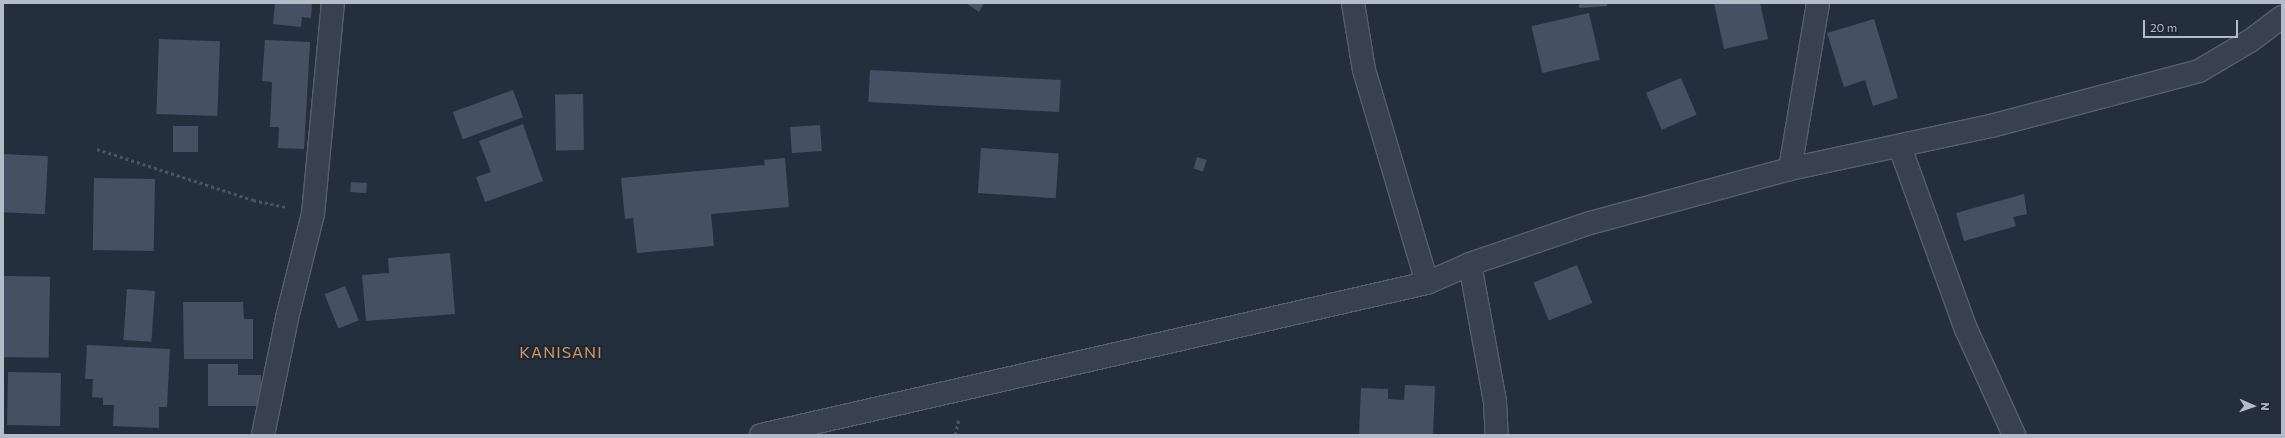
<!DOCTYPE html>
<style>
body{margin:0}
#map{position:relative;width:2285px;height:438px;overflow:hidden;background:#242f3e;font-family:Commissioner,sans-serif}
div>[style]{position:absolute}
[style*='--x']{left:calc(var(--x)*1px);top:calc(var(--y)*1px);width:calc(var(--w)*1px);rotate:calc(var(--a)*1deg)}
.building>*{inset:0;background:#455162;transform-origin:0 0}
.path>*{height:2.5px;margin-top:-1.25px;transform-origin:0;background:repeating-linear-gradient(90deg,#44595c 0 3px,transparent 0 6px)}
.roads{filter:drop-shadow(1px 0 #565f6c) drop-shadow(-1px 0 #565f6c) drop-shadow(0 1px #565f6c) drop-shadow(0 -1px #565f6c)}
.minor>*{height:22px;margin:-11px;padding:0 11px;transform-origin:11px;border-radius:11px;background:#38414e}
span{translate:-50% -50%;white-space:nowrap;text-align:center;line-height:1.15;-webkit-text-stroke:4px #1d2633;paint-order:stroke}
.quarter-label{font-size:16px;color:#d59563;letter-spacing:1px}
.frame{position:absolute;inset:0;border:4px solid #b4bcc9;pointer-events:none}
.north{position:absolute;left:2233px;top:386px;width:40px;height:40px;-webkit-text-stroke:3px #1d2633;paint-order:stroke;rotate:92deg;font-size:11px;font-weight:700;line-height:16px;text-align:center;color:#b4bcc9}
.north::after{content:'';display:block;margin:auto;width:14px;height:18px;background:#b4bcc9;clip-path:polygon(50% 0,100% 100%,50% 72%,0 100%)}
.scale{position:absolute;left:2143px;top:20px;width:95px;height:18px;box-sizing:border-box;border:2px solid #b4bcc9;border-top:0;padding-left:5px;font-size:12px;line-height:14px;white-space:nowrap;color:#b4bcc9;-webkit-text-stroke:3px #1d2633;paint-order:stroke}
</style>
<div id="map">
<div class="building">
<div style="clip-path:polygon(275px 3px,312px 3px,311px 18px,302px 17px,301px 27px,273px 24px)"></div>
<div style="clip-path:polygon(966px 3px,984px 3px,979px 12px)"></div>
<div style="clip-path:polygon(1579px 3px,1607px 3px,1607px 6px,1579px 8px)"></div>
<div style="clip-path:polygon(1714px 3px,1760px 3px,1768px 39px,1724px 49px)"></div>
<div style="left:1589px;top:13px;width:48px;height:59px;rotate:77deg"></div>
<div style="clip-path:polygon(1874px 19px,1898px 98px,1873px 106px,1865px 80px,1844px 87px,1827px 33px)"></div>
<div style="left:159px;top:39px;width:61px;height:75px;rotate:2deg"></div>
<div style="clip-path:polygon(265px 40px,310px 42px,304px 149px,278px 148px,279px 127px,270px 127px,272px 82px,262px 81px)"></div>
<div style="left:870px;top:70px;width:191px;height:32px;rotate:3deg"></div>
<div style="left:1681px;top:78px;width:40px;height:38px;rotate:67deg"></div>
<div style="left:513px;top:90px;width:29px;height:64px;rotate:70deg"></div>
<div style="left:583px;top:94px;width:56px;height:28px;rotate:89deg"></div>
<div style="clip-path:polygon(523px 124px,543px 181px,485px 202px,476px 177px,491px 172px,479px 141px)"></div>
<div style="left:820px;top:125px;width:26px;height:30px;rotate:86deg"></div>
<div style="left:173px;top:126px;width:25px;height:26px"></div>
<div style="left:981px;top:148px;width:78px;height:45px;rotate:4deg"></div>
<div style="left:3px;top:154px;width:45px;height:58px;rotate:3deg"></div>
<div style="left:1197px;top:157px;width:10px;height:12px;rotate:17deg"></div>
<div style="clip-path:polygon(785px 158px,789px 207px,711px 214px,714px 246px,637px 253px,633px 218px,625px 219px,621px 178px,765px 165px,764px 160px)"></div>
<div style="left:94px;top:178px;width:61px;height:72px;rotate:1deg"></div>
<div style="left:351px;top:182px;width:16px;height:10px;rotate:4deg"></div>
<div style="clip-path:polygon(2024px 194px,2027px 214px,2013px 217px,2016px 226px,1964px 241px,1956px 213px)"></div>
<div style="clip-path:polygon(450px 253px,455px 314px,366px 321px,362px 275px,389px 273px,388px 258px)"></div>
<div style="left:1577px;top:265px;width:41px;height:47px;rotate:68deg"></div>
<div style="left:3px;top:276px;width:47px;height:81px;rotate:1deg"></div>
<div style="left:345px;top:286px;width:37px;height:22px;rotate:68deg"></div>
<div style="left:127px;top:289px;width:28px;height:51px;rotate:4deg"></div>
<div style="clip-path:polygon(183px 302px,243px 302px,244px 319px,253px 319px,253px 359px,184px 359px)"></div>
<div style="clip-path:polygon(87px 345px,170px 349px,167px 407px,159px 407px,159px 428px,113px 426px,114px 405px,103px 405px,103px 398px,92px 397px,93px 379px,85px 379px)"></div>
<div style="clip-path:polygon(208px 364px,238px 364px,238px 375px,261px 375px,261px 406px,208px 406px)"></div>
<div style="left:8px;top:372px;width:53px;height:53px;rotate:1deg"></div>
<div style="clip-path:polygon(1405px 385px,1435px 386px,1433px 435px,1359px 435px,1361px 388px,1388px 389px,1388px 399px,1404px 400px)"></div>
</div>
<div class="path">
<div style="--x:97;--y:149;--w:164;--a:18.1"></div>
<div style="--x:253;--y:200;--w:33;--a:12"></div>
<div style="--x:955;--y:435;--w:17;--a:-77"></div>
</div>
<div class="roads">
<div class="minor">
<div style="--x:1353;--y:3;--w:68;--a:80.7"></div>
<div style="--x:1364;--y:70;--w:222;--a:73.5"></div>
<div style="--x:1900;--y:147;--w:194;--a:70.1"></div>
<div style="--x:1966;--y:329;--w:116;--a:65.6"></div>
<div style="--x:1790;--y:169;--w:168;--a:-80.4"></div>
<div style="--x:1470;--y:264;--w:140;--a:79.7"></div>
<div style="--x:1495;--y:402;--w:33;--a:87"></div>
<div style="--x:263;--y:435;--w:119;--a:-78.4"></div>
<div style="--x:287;--y:318;--w:107;--a:-76"></div>
<div style="--x:313;--y:214;--w:212;--a:-84.6"></div>
<div style="--x:761;--y:435;--w:683;--a:-12.86"></div>
<div style="--x:1427;--y:283;--w:47;--a:-23.8"></div>
<div style="--x:1470;--y:264;--w:127;--a:-18.9"></div>
<div style="--x:1590;--y:223;--w:207;--a:-15.1"></div>
<div style="--x:1790;--y:169;--w:206;--a:-12.1"></div>
<div style="--x:1991;--y:126;--w:215;--a:-14.8"></div>
<div style="--x:2199;--y:71;--w:59;--a:-30.5"></div>
<div style="--x:2250;--y:41;--w:40;--a:-37"></div>
</div>
</div>
<div class="quarter-label">
<span style="left:561px;top:352px">KANISANI</span>
</div>
<div class="frame"></div>
<div class="north">N</div>
<div class="scale">20 m</div>
</div>
